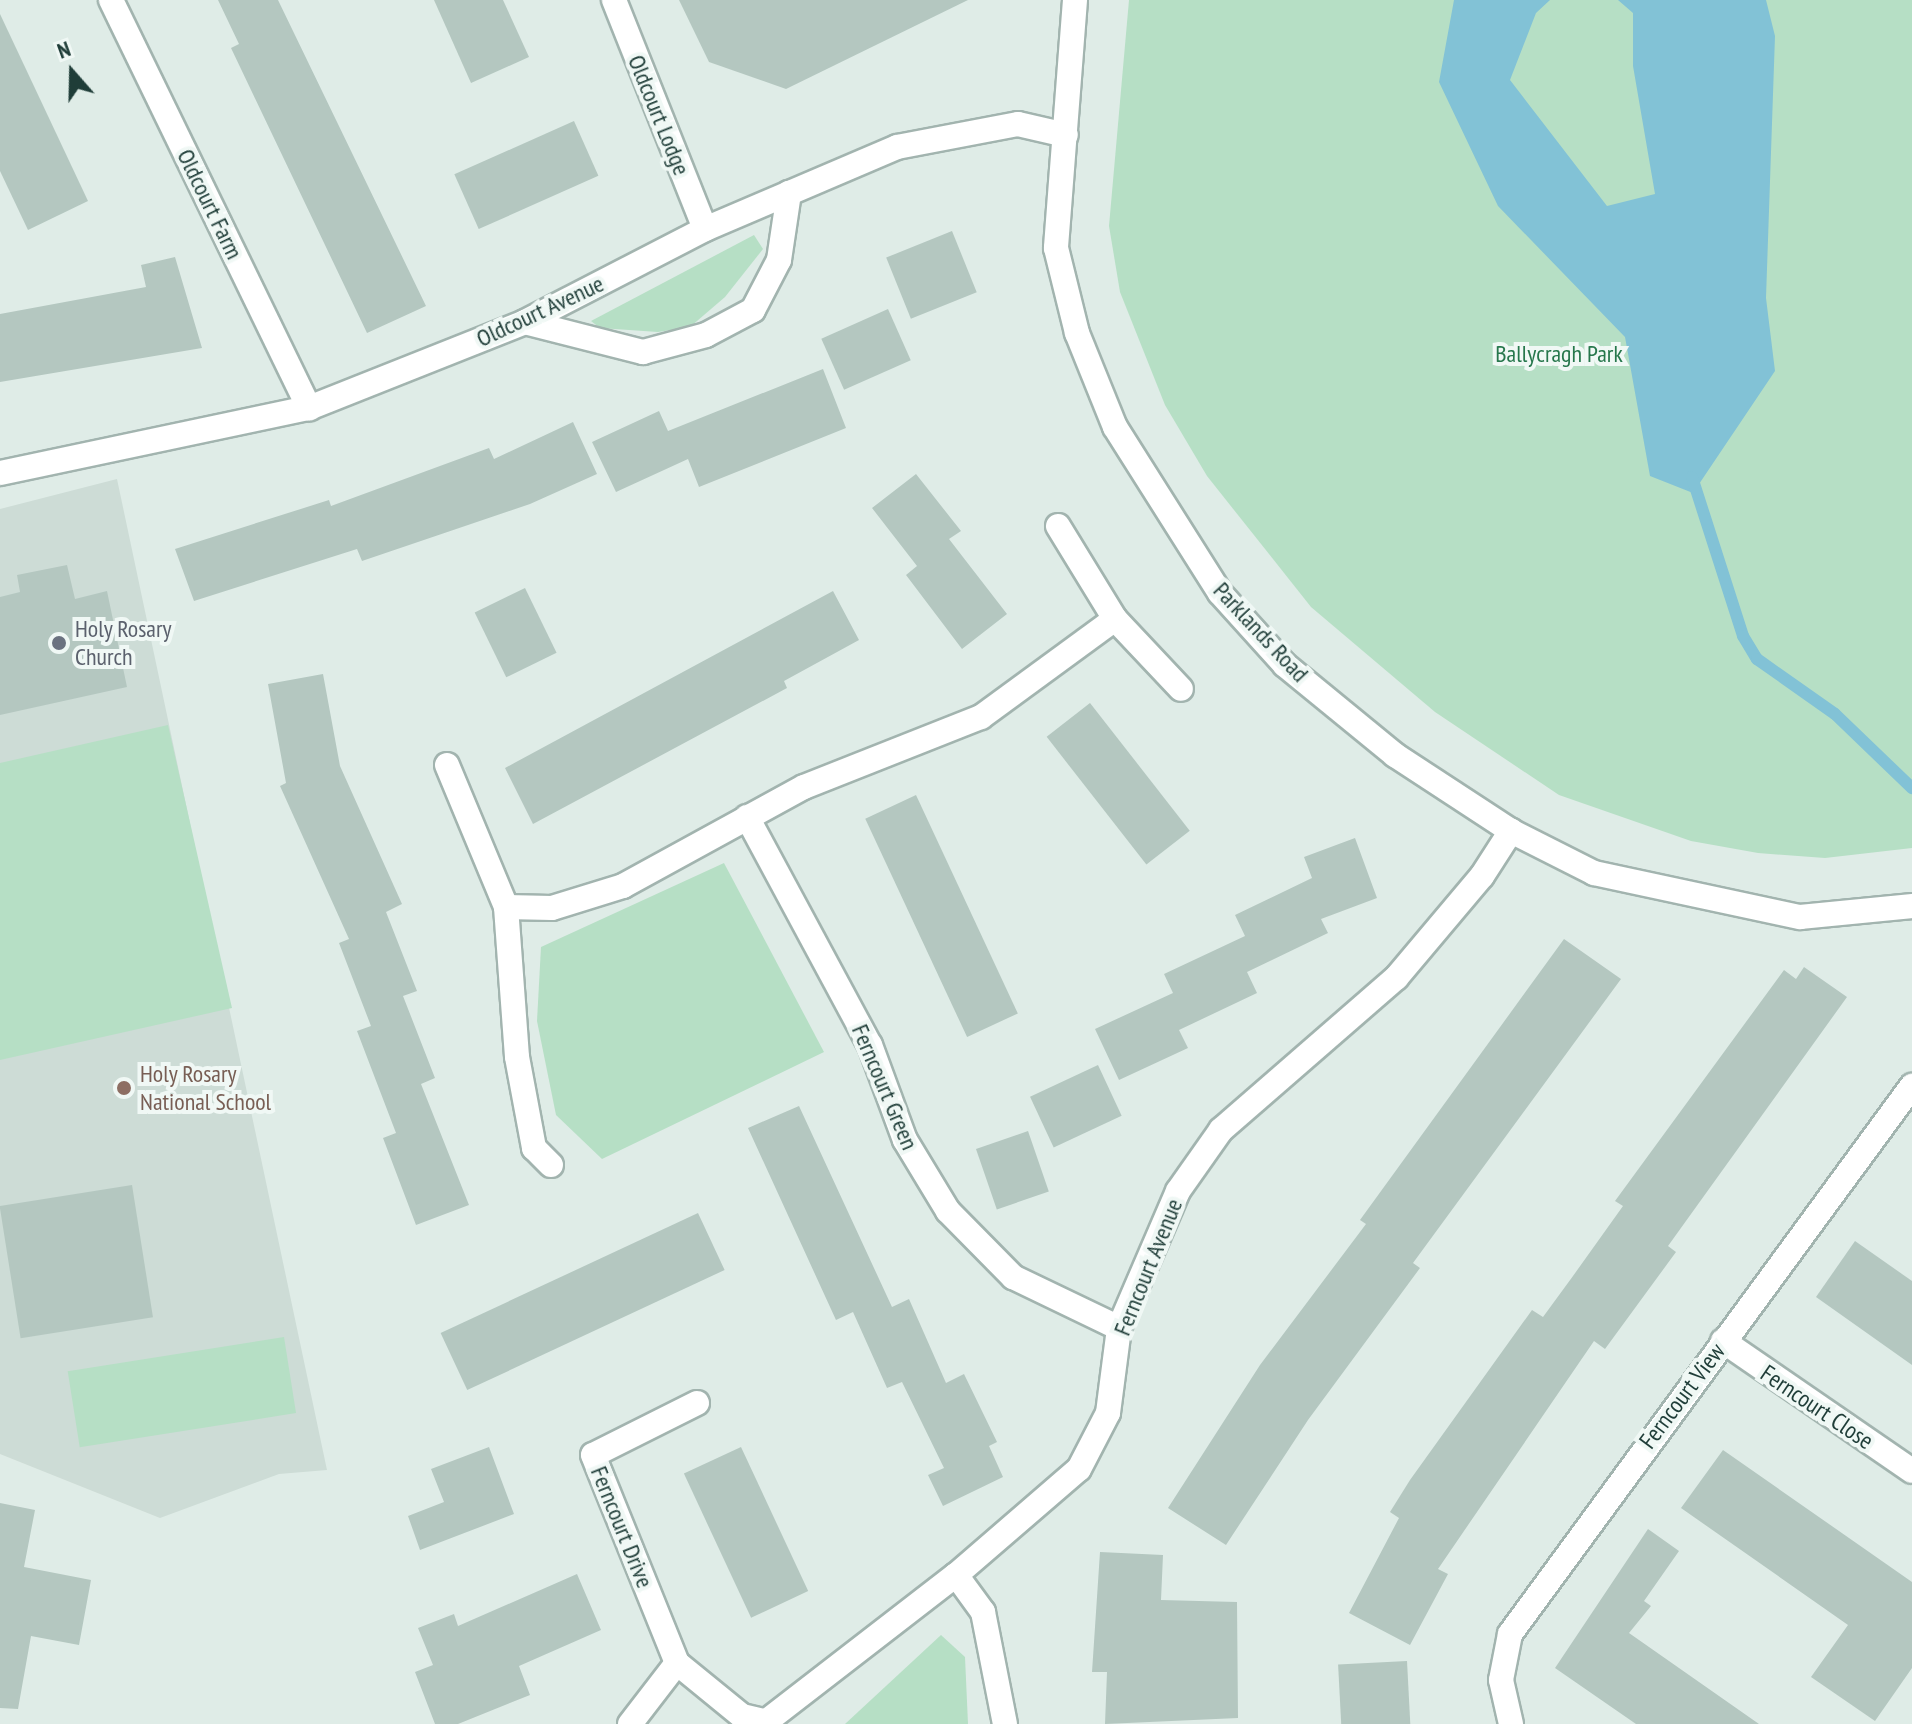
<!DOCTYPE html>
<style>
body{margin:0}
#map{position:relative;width:1912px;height:1724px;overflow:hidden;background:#dfece7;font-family:"PT Sans Narrow",sans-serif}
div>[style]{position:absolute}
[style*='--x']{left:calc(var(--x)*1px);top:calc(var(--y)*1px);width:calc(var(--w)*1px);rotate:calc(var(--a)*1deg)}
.built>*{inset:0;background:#cddcd6}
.green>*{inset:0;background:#b6dfc5;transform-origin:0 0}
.water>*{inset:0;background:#82c2d6}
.stream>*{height:12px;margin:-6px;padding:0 6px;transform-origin:6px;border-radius:6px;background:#82c2d6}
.building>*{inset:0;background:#b4c7c0;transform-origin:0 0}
.roads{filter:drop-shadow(2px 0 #a2b4af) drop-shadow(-2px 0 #a2b4af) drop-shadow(0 2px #a2b4af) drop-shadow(0 -2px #a2b4af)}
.street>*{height:24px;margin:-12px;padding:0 12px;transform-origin:12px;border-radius:12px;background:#fff}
.dots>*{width:22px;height:22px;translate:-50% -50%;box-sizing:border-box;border:4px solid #f0f8f5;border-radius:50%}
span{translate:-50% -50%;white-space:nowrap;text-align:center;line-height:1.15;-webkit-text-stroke:8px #f0f8f5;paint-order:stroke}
.street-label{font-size:24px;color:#1f3d38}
.park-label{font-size:24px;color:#26774c}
.worship-label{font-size:24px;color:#5b616d}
.left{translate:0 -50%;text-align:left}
.education-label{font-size:24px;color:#785e54}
.north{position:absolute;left:32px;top:32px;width:80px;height:80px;-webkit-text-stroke:6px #f0f8f5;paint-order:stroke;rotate:340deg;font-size:22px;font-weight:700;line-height:32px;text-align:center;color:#1f3d38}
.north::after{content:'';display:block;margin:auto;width:28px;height:36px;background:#1f3d38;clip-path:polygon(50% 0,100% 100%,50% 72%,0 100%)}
</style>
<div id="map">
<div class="built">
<div style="clip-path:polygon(117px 479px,327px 1470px,279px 1474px,160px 1518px,0 1454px,0 509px)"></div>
</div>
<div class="green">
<div style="clip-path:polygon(1129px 0,1912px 0,1912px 848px,1825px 858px,1758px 853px,1691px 841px,1559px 795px,1435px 712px,1311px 607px,1207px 476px,1165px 405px,1120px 292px,1109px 226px)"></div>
<div style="clip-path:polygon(754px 235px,763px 249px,725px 297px,690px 327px,658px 332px,600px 328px,591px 321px)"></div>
<div style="clip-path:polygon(168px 725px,232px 1008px,0 1060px,0 763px)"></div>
<div style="clip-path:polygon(724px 863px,824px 1052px,602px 1159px,556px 1115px,537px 1021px,541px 947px)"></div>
<div style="left:284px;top:1337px;width:77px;height:219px;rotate:81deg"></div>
<div style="clip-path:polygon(941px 1635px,965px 1657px,968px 1724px,845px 1724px)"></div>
</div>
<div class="water">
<div style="clip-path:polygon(1454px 0,1550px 0,1536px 13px,1510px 80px,1607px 206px,1655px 194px,1633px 66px,1633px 13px,1618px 0,1766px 0,1775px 36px,1766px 298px,1775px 371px,1693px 493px,1650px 476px,1625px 337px,1498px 206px,1439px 82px)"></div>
</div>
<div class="stream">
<div style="--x:1692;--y:477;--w:167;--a:72.2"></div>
<div style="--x:1743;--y:636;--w:27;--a:59"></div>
<div style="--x:1757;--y:659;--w:95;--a:35.2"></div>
<div style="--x:1835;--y:714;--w:107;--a:43.9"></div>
</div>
<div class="building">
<div style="clip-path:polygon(218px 0,278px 0,426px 306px,367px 333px,231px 48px,239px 44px)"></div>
<div style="clip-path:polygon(434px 0,503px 0,529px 57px,471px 83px)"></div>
<div style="clip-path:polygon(679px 0,968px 0,786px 89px,709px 62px)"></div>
<div style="clip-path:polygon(0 14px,88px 201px,28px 230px,0 171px)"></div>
<div style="left:574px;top:121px;width:60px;height:131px;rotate:66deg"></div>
<div style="left:952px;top:231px;width:66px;height:71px;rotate:68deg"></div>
<div style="clip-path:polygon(175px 257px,202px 348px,0 382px,0 314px,146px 287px,141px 265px)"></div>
<div style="left:888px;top:309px;width:56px;height:73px;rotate:66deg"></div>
<div style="clip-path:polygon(823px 369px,846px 428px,699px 487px,688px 459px,616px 492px,592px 442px,659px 411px,668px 431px)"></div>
<div style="clip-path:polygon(573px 422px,597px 474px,530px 504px,362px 561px,357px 549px,194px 601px,175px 549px,329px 500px,331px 506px,489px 448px,494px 459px)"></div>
<div style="clip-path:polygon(916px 474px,961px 531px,949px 539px,1007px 614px,962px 649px,906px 575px,917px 566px,872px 508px)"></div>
<div style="clip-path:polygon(67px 565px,75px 599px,107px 591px,127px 687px,0 715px,0 597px,20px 592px,17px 575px)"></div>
<div style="left:525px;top:588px;width:72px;height:56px;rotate:64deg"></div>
<div style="clip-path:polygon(833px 591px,859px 640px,784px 681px,787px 688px,533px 824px,505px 768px)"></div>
<div style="clip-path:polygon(323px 674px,340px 766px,402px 904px,386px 912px,417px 991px,403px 996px,435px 1078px,421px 1084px,469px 1205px,416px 1225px,383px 1138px,396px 1133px,357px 1031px,371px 1026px,339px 943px,349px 939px,280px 786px,286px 783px,268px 684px)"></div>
<div style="left:1090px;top:703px;width:162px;height:55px;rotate:52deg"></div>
<div style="left:916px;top:795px;width:241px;height:56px;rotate:65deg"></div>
<div style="clip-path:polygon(1355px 838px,1377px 898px,1321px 919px,1328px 933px,1247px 972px,1257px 993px,1179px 1030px,1188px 1048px,1119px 1080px,1095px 1029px,1173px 993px,1164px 974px,1245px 936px,1235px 915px,1312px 878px,1304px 857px)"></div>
<div style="clip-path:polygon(1564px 939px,1621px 979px,1413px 1263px,1420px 1268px,1308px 1420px,1226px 1545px,1168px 1508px,1260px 1365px,1366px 1224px,1360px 1220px)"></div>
<div style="clip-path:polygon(1804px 967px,1847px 997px,1668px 1246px,1676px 1252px,1605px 1349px,1594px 1341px,1438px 1569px,1448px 1574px,1410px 1645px,1349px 1613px,1399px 1518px,1390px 1512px,1410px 1480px,1532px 1310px,1543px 1317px,1573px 1276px,1623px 1206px,1615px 1201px,1784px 970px,1796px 979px)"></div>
<div style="left:1098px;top:1065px;width:56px;height:75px;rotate:65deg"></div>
<div style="clip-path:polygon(799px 1106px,892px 1307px,909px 1299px,946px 1383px,964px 1374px,997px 1442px,989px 1446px,1003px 1477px,943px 1506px,928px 1475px,944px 1468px,902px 1382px,887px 1388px,853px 1312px,836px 1320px,748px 1128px)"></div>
<div style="left:1028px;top:1131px;width:64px;height:55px;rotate:71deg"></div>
<div style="left:132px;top:1185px;width:134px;height:134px;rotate:81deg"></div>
<div style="left:698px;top:1213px;width:63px;height:284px;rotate:65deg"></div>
<div style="clip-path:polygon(1855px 1241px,1912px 1281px,1912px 1365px,1816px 1297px)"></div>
<div style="clip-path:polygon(489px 1447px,514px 1514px,420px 1550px,408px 1516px,444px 1502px,431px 1469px)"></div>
<div style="left:741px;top:1447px;width:159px;height:63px;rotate:65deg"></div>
<div style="clip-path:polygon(1723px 1450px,1912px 1582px,1912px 1668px,1875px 1721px,1811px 1677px,1848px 1625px,1681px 1508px)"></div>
<div style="clip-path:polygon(0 1503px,35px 1510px,24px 1567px,91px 1580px,79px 1645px,31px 1636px,18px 1709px,0 1708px)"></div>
<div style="clip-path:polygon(1648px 1529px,1679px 1551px,1644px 1601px,1651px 1606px,1629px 1633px,1759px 1724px,1636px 1724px,1555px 1668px)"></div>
<div style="clip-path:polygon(1100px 1552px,1163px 1555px,1161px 1600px,1237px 1602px,1238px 1718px,1105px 1724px,1107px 1672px,1092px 1672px)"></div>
<div style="clip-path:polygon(577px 1574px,601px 1630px,519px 1666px,530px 1695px,458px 1724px,435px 1724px,415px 1672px,433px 1665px,418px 1628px,454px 1614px,458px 1626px)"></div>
<div style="left:1407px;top:1661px;width:63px;height:69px;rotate:87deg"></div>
</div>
<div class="roads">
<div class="street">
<div style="--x:111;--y:0;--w:454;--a:64.1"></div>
<div style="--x:614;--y:0;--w:246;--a:68.3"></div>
<div style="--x:1075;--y:0;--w:249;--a:94.4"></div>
<div style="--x:1056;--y:248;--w:88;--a:76.1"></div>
<div style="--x:1077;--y:333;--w:101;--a:68"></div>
<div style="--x:1115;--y:427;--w:196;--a:57.7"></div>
<div style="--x:1220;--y:593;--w:97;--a:47.9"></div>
<div style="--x:1285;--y:665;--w:142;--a:39.3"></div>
<div style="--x:1395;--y:755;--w:139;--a:33.2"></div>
<div style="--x:1511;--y:831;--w:93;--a:26.8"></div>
<div style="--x:1594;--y:873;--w:211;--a:12.1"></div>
<div style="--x:1800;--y:917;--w:113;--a:-5.6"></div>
<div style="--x:525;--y:322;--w:122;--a:14.3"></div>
<div style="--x:643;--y:352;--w:65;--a:-15.1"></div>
<div style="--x:706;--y:335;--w:53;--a:-28"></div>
<div style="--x:753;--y:310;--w:56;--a:-62.5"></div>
<div style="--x:779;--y:260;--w:68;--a:-81.5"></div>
<div style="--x:0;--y:473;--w:316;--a:-11.9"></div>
<div style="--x:309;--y:408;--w:232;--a:-21.7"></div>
<div style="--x:525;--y:322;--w:203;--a:-27.3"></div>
<div style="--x:705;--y:229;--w:209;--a:-23.1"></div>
<div style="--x:897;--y:147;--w:123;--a:-10.8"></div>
<div style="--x:1018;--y:124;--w:49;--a:12.9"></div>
<div style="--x:1058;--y:526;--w:109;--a:58.5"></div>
<div style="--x:1115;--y:619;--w:96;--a:46.7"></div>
<div style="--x:447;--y:765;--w:154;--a:67.4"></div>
<div style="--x:506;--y:907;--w:150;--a:85.8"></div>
<div style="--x:517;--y:1057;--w:93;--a:79.4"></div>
<div style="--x:534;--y:1148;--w:24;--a:45"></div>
<div style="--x:747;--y:817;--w:259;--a:61.7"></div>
<div style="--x:870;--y:1045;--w:101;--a:69.8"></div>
<div style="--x:905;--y:1140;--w:83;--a:58.8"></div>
<div style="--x:948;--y:1211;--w:93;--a:45.4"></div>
<div style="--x:1013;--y:1277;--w:118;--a:25.7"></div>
<div style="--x:506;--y:907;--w:46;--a:1.2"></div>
<div style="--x:552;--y:908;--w:74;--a:-17.2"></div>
<div style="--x:623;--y:886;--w:206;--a:-28.7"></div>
<div style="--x:804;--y:787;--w:190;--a:-21.6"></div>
<div style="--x:981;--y:717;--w:166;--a:-36.2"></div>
<div style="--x:1723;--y:1341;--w:229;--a:34.5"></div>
<div style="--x:697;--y:1403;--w:116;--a:153.4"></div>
<div style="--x:593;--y:1455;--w:224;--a:68"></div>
<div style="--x:677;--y:1663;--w:84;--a:39.2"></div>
<div style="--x:742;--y:1716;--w:23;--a:13"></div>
<div style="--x:956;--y:1575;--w:46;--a:53.9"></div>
<div style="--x:983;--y:1612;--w:114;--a:78.9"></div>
<div style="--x:630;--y:1724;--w:77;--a:-52.4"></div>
<div style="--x:763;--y:1724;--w:244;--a:-37.7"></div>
<div style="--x:956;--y:1575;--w:162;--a:-40.8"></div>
<div style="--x:1079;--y:1469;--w:63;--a:-62.6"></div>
<div style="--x:1108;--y:1413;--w:86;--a:-82.6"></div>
<div style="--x:1119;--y:1328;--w:149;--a:-66.7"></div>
<div style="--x:1178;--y:1191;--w:75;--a:-54.8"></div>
<div style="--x:1221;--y:1130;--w:232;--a:-41"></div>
<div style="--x:1396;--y:978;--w:133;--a:-49.9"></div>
<div style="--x:1482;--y:876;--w:54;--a:-57.2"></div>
<div style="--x:1511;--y:1724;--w:45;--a:-102.8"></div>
<div style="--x:1501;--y:1680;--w:47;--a:-78.9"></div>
<div style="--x:1510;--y:1634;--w:680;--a:-53.74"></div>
</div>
</div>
<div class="dots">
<div style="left:59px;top:643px;background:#6b7280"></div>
<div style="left:124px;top:1088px;background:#8d6e63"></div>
</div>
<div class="street-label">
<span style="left:659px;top:115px;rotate:68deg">Oldcourt Lodge</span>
<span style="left:210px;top:204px;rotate:64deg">Oldcourt Farm</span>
<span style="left:540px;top:311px;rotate:-25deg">Oldcourt Avenue</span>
<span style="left:1261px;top:632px;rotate:47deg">Parklands Road</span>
<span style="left:885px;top:1087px;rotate:67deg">Ferncourt Green</span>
<span style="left:1148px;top:1267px;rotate:-68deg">Ferncourt Avenue</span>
<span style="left:1682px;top:1396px;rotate:-53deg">Ferncourt View</span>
<span style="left:1817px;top:1407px;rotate:34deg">Ferncourt Close</span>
<span style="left:622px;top:1527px;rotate:68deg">Ferncourt Drive</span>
</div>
<div class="park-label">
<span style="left:1559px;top:354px">Ballycragh Park</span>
</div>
<div class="worship-label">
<span class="left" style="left:75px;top:643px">Holy Rosary<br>Church</span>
</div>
<div class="education-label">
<span class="left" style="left:140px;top:1088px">Holy Rosary<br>National School</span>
</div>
<div class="north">N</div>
</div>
